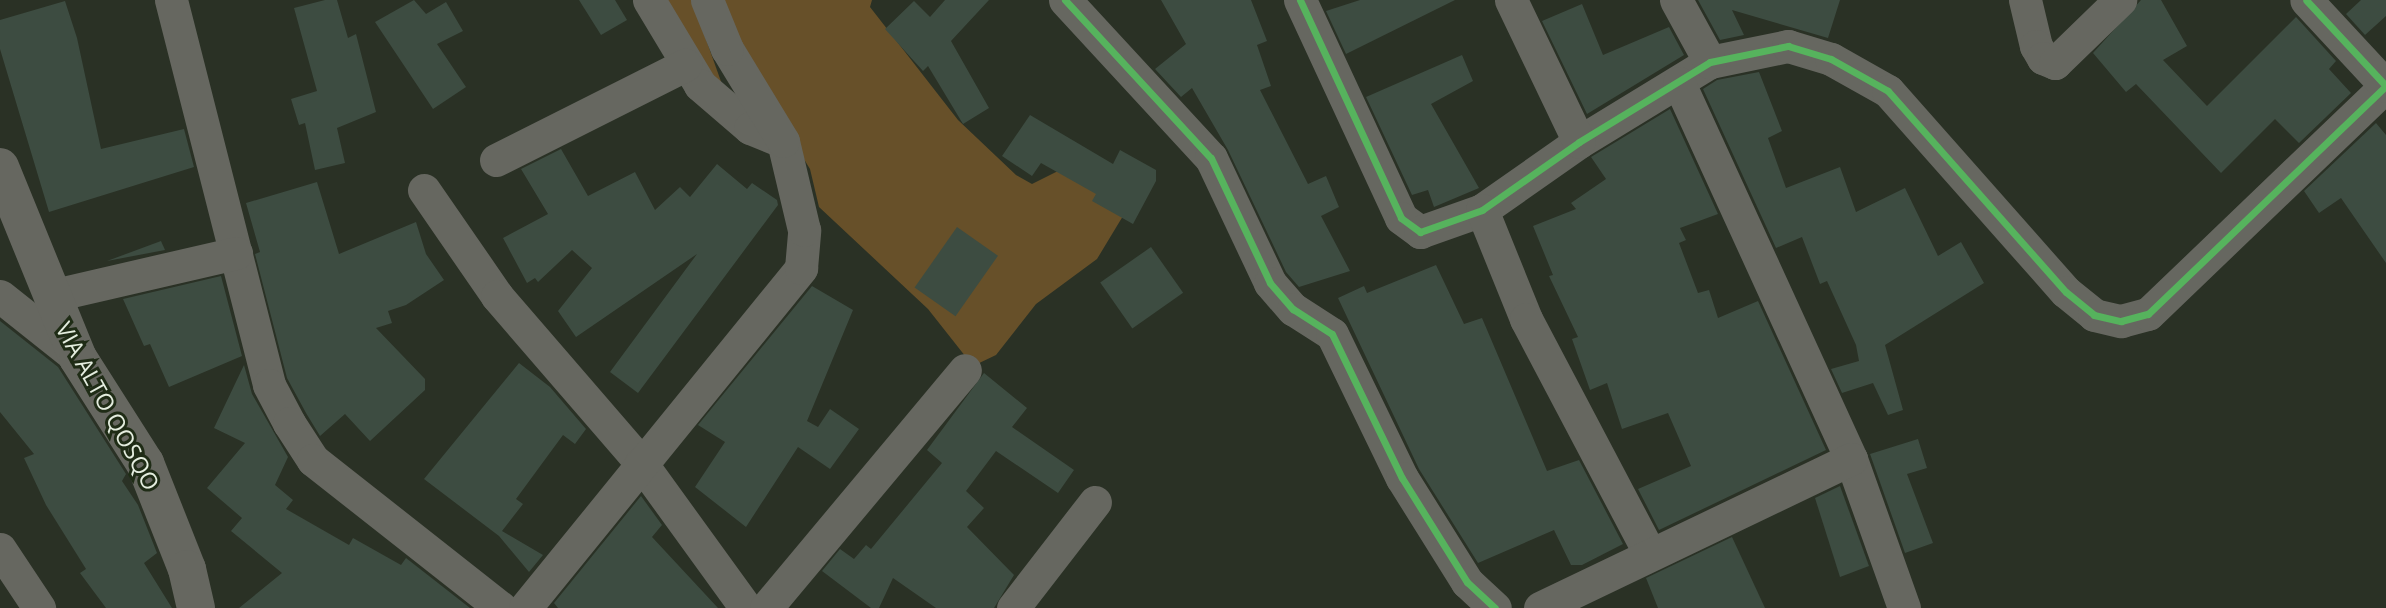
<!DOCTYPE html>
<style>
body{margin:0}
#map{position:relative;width:2386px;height:608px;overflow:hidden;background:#2a3125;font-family:"Open Sans",sans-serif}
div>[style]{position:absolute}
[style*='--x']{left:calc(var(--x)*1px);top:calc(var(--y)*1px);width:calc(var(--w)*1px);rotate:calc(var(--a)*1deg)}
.green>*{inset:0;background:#675029}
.building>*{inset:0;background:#3d4c41;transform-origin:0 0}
.minor>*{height:33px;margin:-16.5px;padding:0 16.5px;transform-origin:16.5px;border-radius:16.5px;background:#666760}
.tertiary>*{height:38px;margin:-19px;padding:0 19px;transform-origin:19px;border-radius:19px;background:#666760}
.cycleway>*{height:7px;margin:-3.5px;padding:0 3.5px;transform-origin:3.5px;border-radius:3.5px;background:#56b35d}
span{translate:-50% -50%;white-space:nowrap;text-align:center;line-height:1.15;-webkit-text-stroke:6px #1f2c16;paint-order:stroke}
.street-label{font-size:23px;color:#e4eddf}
</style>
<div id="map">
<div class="green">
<div style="clip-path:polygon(660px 0,692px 0,729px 104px)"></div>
<div style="clip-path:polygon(722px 0,872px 0,870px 7px,958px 120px,1016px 175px,1032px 184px,1066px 167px,1123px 216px,1097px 259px,1036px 304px,996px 355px,973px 366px,928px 309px,819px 207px,810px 169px,760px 88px)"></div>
</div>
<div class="building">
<div style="clip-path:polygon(325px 0,337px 0,348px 38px,356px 34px,376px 112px,337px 128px,345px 163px,315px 170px,305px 123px,299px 125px,291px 99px,317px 91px,294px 8px)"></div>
<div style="clip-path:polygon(414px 0,426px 14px,446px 2px,463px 31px,437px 44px,466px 87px,433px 109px,375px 22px)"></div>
<div style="clip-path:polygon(579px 0,615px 0,627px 20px,601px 35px)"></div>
<div style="clip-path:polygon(945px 0,989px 0,951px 41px,989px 108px,963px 124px,928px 66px,923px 71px,885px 29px,914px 1px,930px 17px)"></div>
<div style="clip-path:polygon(1161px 0,1251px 0,1267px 41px,1257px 45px,1271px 86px,1260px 90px,1308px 184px,1326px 176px,1339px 207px,1321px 216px,1350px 271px,1299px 287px,1286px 272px,1228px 150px,1192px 88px,1181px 97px,1155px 69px,1186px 44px)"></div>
<div style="clip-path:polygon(1360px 0,1455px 0,1346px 54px,1326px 11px)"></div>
<div style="clip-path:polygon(1698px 0,1840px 0,1828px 38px,1732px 10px,1744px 35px,1720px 40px)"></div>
<div style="clip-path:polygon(2141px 0,2161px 0,2187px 46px,2163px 60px,2207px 106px,2296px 17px,2336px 61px,2329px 69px,2351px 93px,2299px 143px,2275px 119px,2221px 173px,2136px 84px,2126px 92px,2093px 53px)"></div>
<div style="clip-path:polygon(2361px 0,2386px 0,2386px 16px,2365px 35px,2346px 14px)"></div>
<div style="clip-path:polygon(65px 1px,77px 38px,101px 149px,184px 129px,194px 167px,49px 212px,0 49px,0 20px)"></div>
<div style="clip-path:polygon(1582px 4px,1603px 55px,1669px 27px,1684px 55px,1587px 114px,1542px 21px)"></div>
<div style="clip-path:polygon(1462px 55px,1473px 81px,1431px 104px,1479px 188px,1434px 207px,1428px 190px,1412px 195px,1366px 97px)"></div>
<div style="clip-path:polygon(1759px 72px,1782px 131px,1768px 138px,1786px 188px,1840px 167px,1856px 212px,1905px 188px,1938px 256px,1961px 242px,1984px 283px,1885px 345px,1903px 410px,1888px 415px,1873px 383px,1842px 393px,1831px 369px,1859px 361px,1856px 345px,1827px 281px,1820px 284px,1802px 237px,1776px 248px,1703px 89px,1717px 80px)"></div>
<div style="clip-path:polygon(1670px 109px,1718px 214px,1680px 228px,1686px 240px,1679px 243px,1698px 293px,1709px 290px,1718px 318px,1758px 301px,1826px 450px,1659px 530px,1638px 489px,1691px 466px,1668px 413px,1622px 429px,1607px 383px,1590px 390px,1572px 339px,1578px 337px,1549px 276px,1553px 275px,1533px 226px,1576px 209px,1571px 203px,1606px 179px,1591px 157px)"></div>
<div style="clip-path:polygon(1030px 115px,1113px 164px,1120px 150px,1156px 170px,1156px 181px,1133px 224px,1092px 201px,1096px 194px,1041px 163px,1032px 176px,1002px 156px)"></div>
<div style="clip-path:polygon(2376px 123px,2386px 135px,2386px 263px,2341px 198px,2319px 213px,2304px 191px)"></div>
<div style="clip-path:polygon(561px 149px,588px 196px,635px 172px,655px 210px,680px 187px,690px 197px,717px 164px,747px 189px,752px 183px,777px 200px,778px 205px,638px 393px,610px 372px,697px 254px,576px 337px,558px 311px,592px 268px,572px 250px,538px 282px,535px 278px,527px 283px,503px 238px,548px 214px,521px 169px)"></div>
<div style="clip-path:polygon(317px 182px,339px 254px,416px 222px,426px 254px,444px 280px,406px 305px,388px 311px,392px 323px,376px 328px,425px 379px,425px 390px,370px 441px,345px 414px,320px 436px,306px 413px,287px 378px,255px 254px,260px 252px,246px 203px)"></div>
<div style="left:957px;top:227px;width:50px;height:74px;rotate:35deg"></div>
<div style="clip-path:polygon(161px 241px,165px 250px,107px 261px)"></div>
<div style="left:1151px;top:247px;width:56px;height:62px;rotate:55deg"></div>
<div style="clip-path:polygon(1436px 265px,1464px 324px,1482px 318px,1547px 471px,1579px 460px,1623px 544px,1582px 565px,1571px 565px,1554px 530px,1478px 563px,1419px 469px,1338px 298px,1364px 286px,1367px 293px)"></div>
<div style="clip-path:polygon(221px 276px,242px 356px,169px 387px,150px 344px,144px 346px,123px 299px)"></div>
<div style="clip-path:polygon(812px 286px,853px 310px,807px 421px,818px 427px,830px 409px,859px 429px,830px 469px,798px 447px,746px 527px,695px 487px,725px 442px,698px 425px)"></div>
<div style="clip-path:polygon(0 321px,58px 367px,126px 474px,122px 481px,138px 505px,157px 553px,144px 563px,172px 608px,106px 608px,80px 573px,86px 569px,46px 505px,24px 458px,34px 454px,0 412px)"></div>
<div style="clip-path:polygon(519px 363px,550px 387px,586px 429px,575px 444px,563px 435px,516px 499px,523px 504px,502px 531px,543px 555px,529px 572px,499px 536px,424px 479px)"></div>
<div style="clip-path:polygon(244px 365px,252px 394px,288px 457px,275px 485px,293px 500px,286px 509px,349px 545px,353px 538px,401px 565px,406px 558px,470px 608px,239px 608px,282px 573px,231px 531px,242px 518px,207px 488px,245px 443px,214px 428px)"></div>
<div style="clip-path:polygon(984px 373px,1027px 408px,1012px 427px,1074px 470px,1058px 493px,996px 451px,966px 491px,984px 508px,967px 527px,1014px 575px,994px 608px,936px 608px,893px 578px,879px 608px,871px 608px,822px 571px,840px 549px,854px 559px,866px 545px,871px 549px,942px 463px,927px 450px)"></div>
<div style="clip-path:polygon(1918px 439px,1927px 468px,1907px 474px,1933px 543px,1905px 553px,1870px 454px)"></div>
<div style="clip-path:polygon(1840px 486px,1869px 566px,1840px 577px,1815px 498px)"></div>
<div style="clip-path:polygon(641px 496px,662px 525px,652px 537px,718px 608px,558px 608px,554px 603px)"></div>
<div style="clip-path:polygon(1732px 537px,1765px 608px,1658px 608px,1646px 578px)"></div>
</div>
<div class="minor">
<div style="--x:171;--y:0;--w:397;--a:75.7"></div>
<div style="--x:269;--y:385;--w:43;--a:62.2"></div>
<div style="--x:289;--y:423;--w:44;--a:57"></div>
<div style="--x:313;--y:460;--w:239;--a:38.2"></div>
<div style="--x:649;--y:0;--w:99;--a:59"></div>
<div style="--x:700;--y:85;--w:66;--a:40.7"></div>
<div style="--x:750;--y:128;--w:35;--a:22"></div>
<div style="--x:1065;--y:0;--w:215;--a:47.3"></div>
<div style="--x:1211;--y:158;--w:138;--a:64.7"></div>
<div style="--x:1270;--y:283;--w:35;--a:49"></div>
<div style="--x:1293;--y:309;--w:46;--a:32.7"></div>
<div style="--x:1332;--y:334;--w:160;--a:64.1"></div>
<div style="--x:1402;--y:478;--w:123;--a:58"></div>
<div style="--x:1467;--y:582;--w:38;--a:43"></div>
<div style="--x:1300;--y:0;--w:240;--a:65.1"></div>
<div style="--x:1401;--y:218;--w:24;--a:36"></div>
<div style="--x:1420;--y:232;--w:66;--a:-19.5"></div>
<div style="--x:1482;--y:210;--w:118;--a:-35"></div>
<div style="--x:1579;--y:142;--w:153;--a:-31.4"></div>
<div style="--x:1710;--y:62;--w:80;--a:-11.6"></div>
<div style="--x:1788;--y:46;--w:45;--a:16.8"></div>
<div style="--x:1831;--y:59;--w:65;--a:29.3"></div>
<div style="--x:1888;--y:91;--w:268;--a:48.5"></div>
<div style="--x:2066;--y:292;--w:36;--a:39"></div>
<div style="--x:2094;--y:315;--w:28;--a:13"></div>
<div style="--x:2121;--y:321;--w:28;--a:-15"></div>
<div style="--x:2148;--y:314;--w:330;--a:-43.8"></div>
<div style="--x:2386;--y:86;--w:117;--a:-132.9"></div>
<div style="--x:1511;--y:0;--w:157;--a:64.4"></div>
<div style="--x:1676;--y:0;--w:71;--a:61.3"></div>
<div style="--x:2025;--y:0;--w:47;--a:76.6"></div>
<div style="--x:2036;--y:46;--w:14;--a:60"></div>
<div style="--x:2043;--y:58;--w:13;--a:23"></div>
<div style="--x:2055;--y:63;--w:91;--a:-44.1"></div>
<div style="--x:1679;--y:83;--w:413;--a:65.4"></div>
<div style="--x:1851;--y:459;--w:158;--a:70.4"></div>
<div style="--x:496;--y:160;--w:212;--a:-26.7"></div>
<div style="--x:424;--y:190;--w:129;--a:55.4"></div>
<div style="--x:497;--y:296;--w:221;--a:49.2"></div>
<div style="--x:641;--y:463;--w:179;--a:54.1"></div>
<div style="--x:1482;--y:210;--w:118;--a:68"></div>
<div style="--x:1526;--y:319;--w:266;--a:62.2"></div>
<div style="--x:0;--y:296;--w:100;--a:38.5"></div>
<div style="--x:50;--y:296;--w:191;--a:-13"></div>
<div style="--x:0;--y:549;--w:71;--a:56.5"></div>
<div style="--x:525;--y:608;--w:438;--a:-50.9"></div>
<div style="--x:801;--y:268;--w:38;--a:-85"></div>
<div style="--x:804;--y:230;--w:91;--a:-103.3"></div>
<div style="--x:783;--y:141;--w:108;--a:-121.3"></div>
<div style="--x:727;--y:49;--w:53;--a:-112.2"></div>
<div style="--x:766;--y:608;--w:310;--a:-50.1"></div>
<div style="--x:1013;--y:608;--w:134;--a:-52.3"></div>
<div style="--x:1540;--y:608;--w:345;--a:-25.6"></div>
</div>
<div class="tertiary">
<div style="--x:0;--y:167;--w:206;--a:67.8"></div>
<div style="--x:78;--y:358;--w:125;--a:57.5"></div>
<div style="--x:145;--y:463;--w:114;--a:68.4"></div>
<div style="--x:187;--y:569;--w:40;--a:77"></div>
</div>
<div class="cycleway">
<div style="--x:1065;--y:0;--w:215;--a:47.3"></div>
<div style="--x:1211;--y:158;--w:138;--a:64.7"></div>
<div style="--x:1270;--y:283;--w:35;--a:49"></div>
<div style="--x:1293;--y:309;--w:46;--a:32.7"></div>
<div style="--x:1332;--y:334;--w:160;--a:64.1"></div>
<div style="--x:1402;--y:478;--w:123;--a:58"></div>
<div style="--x:1467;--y:582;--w:38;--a:43"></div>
<div style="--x:1300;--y:0;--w:240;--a:65.1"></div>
<div style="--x:1401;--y:218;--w:24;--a:36"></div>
<div style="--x:1420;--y:232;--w:66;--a:-19.5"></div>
<div style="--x:1482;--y:210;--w:118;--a:-35"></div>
<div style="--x:1579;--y:142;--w:153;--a:-31.4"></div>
<div style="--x:1710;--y:62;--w:80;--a:-11.6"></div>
<div style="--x:1788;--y:46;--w:45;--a:16.8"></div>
<div style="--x:1831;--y:59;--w:65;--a:29.3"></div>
<div style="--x:1888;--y:91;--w:268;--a:48.5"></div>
<div style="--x:2066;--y:292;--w:36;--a:39"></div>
<div style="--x:2094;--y:315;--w:28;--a:13"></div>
<div style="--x:2121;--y:321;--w:28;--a:-15"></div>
<div style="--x:2148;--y:314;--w:330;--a:-43.8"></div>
<div style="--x:2386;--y:86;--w:117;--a:-132.9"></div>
</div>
<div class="street-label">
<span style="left:108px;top:406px;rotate:61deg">VIA ALTO QOSQO</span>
</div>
</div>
